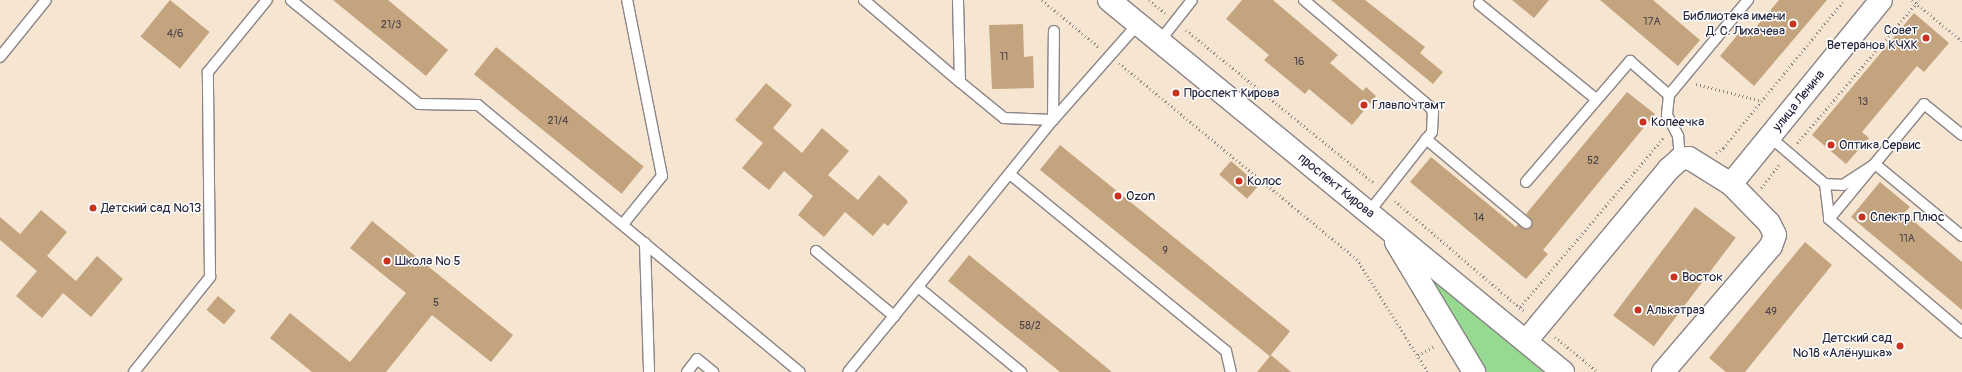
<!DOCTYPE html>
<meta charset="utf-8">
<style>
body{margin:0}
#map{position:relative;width:1962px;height:372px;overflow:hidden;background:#f6e6d1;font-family:Pangolin,sans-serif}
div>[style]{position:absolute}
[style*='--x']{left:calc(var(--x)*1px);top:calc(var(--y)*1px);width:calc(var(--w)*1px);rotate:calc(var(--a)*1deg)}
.green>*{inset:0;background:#96d991}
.building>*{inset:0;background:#c3a47f;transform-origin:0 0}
.path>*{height:2.5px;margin-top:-1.25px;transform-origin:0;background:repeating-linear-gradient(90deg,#8c8486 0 1px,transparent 0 4px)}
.roads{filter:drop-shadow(1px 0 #8c8486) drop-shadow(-1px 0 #8c8486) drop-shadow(0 1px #8c8486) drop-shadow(0 -1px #8c8486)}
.service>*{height:10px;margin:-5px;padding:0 5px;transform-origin:5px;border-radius:5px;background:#fff}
.tertiary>*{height:22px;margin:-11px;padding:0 11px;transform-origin:11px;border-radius:11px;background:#fff}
.dots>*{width:11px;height:11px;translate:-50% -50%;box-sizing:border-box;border:2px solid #fff;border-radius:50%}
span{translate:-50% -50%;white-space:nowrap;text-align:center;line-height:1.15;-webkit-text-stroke:3px #fff;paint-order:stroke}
.number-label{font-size:11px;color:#4a424c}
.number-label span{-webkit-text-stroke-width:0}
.poi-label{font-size:13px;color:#22223b}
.right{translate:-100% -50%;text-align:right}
.left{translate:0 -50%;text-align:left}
.street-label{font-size:13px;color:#22223b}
</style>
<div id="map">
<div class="green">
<div style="clip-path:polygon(1387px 227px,1562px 372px,1474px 372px)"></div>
</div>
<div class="building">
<div style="left:170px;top:0;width:51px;height:47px;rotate:39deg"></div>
<div style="clip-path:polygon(333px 0,388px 0,448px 50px,426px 76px)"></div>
<div style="clip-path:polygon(1242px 0,1273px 0,1338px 55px,1330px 63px,1363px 91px,1366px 87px,1376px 96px,1352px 125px,1309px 89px,1305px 94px,1264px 60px,1269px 55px,1226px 19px)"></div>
<div style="clip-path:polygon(1331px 0,1365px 0,1425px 47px,1420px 53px,1443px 72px,1433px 84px)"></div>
<div style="clip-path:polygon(1512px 0,1549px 0,1534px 18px)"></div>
<div style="clip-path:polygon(1600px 0,1653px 0,1700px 40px,1678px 66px)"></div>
<div style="clip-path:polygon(1779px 0,1827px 0,1754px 86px,1720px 56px,1744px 27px,1751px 33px)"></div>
<div style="clip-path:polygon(1914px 13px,1949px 43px,1924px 72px,1917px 66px,1862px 132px,1869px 138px,1846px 164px,1812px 135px)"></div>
<div style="clip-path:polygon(1023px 24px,1024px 57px,1033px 56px,1034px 88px,992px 89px,989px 25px)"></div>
<div style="left:496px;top:47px;width:190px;height:35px;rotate:39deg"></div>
<div style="clip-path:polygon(766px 83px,792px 105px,773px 128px,802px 153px,822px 128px,849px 151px,828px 175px,858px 200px,879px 175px,905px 198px,908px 202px,888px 226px,884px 223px,873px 236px,845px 212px,824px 237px,798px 215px,813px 196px,784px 171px,769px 190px,742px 168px,763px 143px,735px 120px)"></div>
<div style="clip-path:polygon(1627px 92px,1655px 114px,1543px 250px,1548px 254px,1526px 279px,1410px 182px,1431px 157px,1516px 227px,1518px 224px,1529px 229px,1532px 221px,1526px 214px)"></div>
<div style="left:1060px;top:145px;width:296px;height:32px;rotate:39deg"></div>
<div style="left:1231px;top:161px;width:37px;height:18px;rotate:41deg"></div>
<div style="clip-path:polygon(1880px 182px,1910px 207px,1904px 213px,1962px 262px,1962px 310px,1851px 217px)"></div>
<div style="left:1695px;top:207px;width:51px;height:136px;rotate:37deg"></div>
<div style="clip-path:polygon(41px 210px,67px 232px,47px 256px,76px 281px,97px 256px,123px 279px,91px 317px,63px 293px,42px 318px,16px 296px,37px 271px,0 240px,0 217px,20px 234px)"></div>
<div style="clip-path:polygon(372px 221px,513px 335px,491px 362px,432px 315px,386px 372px,312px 372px,270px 338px,290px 313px,350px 362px,406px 293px,350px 248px)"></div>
<div style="clip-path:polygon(1805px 242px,1832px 265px,1745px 372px,1726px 372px,1709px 358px)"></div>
<div style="clip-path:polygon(969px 255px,1112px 372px,1060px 372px,948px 281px)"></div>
<div style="left:218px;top:296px;width:23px;height:18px;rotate:40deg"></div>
<div style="clip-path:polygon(1271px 355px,1291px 372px,1257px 372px)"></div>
</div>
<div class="path">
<div style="--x:1042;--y:0;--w:75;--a:39.6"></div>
<div style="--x:1149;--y:0;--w:21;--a:39"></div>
<div style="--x:1912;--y:0;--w:65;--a:39.4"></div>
<div style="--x:1186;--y:30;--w:242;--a:39.1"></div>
<div style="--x:1119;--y:63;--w:308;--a:39.5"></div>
<div style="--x:1357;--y:259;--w:133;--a:57.9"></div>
<div style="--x:1696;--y:84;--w:68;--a:14.4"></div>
<div style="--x:1797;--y:143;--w:188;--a:-49.5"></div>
<div style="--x:1716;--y:153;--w:9;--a:-36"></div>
<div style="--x:1723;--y:148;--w:191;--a:-50.7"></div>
<div style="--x:1761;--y:188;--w:31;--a:-52"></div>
<div style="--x:1395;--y:201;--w:171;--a:40.5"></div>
<div style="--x:1520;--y:307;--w:223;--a:-49.7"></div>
<div style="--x:1555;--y:337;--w:55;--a:39.1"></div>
<div style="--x:1418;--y:355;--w:19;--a:-28"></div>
</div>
<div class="roads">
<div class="service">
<div style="--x:291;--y:0;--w:165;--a:39.1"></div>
<div style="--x:419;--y:104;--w:59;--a:1"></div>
<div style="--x:478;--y:105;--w:418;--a:39.7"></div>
<div style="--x:864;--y:0;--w:126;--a:40.5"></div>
<div style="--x:958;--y:0;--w:82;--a:88.6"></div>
<div style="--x:960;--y:82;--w:57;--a:39.3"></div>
<div style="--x:1004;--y:118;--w:49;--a:2.3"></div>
<div style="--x:1053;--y:120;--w:89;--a:-89.4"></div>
<div style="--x:1304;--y:0;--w:164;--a:40.3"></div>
<div style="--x:1429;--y:106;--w:7;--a:56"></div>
<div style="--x:1433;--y:112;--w:20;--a:93"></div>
<div style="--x:1432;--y:132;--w:102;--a:128.2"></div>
<div style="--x:1479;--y:4;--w:151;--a:39.1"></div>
<div style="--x:1159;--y:42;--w:53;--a:-51.8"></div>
<div style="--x:0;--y:57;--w:73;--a:-51.1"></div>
<div style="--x:1669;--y:95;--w:124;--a:-50.3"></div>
<div style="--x:1770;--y:137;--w:72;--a:40.5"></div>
<div style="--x:1825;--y:184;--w:18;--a:3"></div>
<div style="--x:1843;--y:185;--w:38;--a:-33"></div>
<div style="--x:1875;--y:164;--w:113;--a:39.6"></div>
<div style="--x:1426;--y:139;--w:131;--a:40"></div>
<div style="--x:1011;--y:175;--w:278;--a:39.3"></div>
<div style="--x:1226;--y:351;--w:22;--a:77"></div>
<div style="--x:1526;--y:182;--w:160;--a:-49.3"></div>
<div style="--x:1630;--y:61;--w:52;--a:41.1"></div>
<div style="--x:1669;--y:95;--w:20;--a:96"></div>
<div style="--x:1667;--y:115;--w:24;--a:62"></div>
<div style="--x:1678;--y:136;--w:23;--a:85"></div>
<div style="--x:1825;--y:184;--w:35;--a:83"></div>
<div style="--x:1829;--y:219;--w:149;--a:-50.4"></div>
<div style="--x:1924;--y:104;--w:49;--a:39.2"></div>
<div style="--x:1829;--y:219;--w:175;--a:40.4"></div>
<div style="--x:623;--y:224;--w:62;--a:-50.9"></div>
<div style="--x:662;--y:176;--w:179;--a:-101.2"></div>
<div style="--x:645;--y:243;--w:129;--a:88.2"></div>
<div style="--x:816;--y:251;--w:102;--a:39.8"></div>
<div style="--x:894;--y:316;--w:72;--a:129.4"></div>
<div style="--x:918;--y:287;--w:134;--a:39.5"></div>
<div style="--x:894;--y:316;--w:252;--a:-51"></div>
<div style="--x:1053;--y:120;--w:128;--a:-48.5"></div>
<div style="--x:134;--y:372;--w:122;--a:-51.3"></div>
<div style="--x:210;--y:277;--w:205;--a:-90.6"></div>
<div style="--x:208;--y:72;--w:93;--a:-50.7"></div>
<div style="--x:687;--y:372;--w:16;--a:-52"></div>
<div style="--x:697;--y:359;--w:21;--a:39"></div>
</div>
<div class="tertiary">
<div style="--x:1109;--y:0;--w:587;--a:39.33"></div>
<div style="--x:1731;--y:184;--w:237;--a:-50.8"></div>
<div style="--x:1396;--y:242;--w:152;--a:59"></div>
<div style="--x:1526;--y:341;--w:224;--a:-50.3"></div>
<div style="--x:1669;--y:169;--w:15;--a:-42"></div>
<div style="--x:1680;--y:159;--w:9;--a:-6"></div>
<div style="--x:1689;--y:158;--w:49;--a:31.8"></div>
<div style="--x:1731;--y:184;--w:54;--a:45.7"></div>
<div style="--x:1769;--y:223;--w:13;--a:63"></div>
<div style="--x:1775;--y:235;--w:12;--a:110"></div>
<div style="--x:1771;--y:246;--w:166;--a:130.6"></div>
</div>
</div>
<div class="dots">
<div style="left:1793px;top:24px;background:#c8321e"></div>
<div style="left:1926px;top:38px;background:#c8321e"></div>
<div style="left:1176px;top:93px;background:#c8321e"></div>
<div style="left:1364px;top:105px;background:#c8321e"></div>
<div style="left:1643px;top:122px;background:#c8321e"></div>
<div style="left:1831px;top:145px;background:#c8321e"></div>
<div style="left:1239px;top:181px;background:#c8321e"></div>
<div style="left:1118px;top:196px;background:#c8321e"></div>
<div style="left:93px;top:208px;background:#c8321e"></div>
<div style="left:1862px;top:217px;background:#c8321e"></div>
<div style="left:387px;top:261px;background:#c8321e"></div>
<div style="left:1674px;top:277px;background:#c8321e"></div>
<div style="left:1638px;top:310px;background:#c8321e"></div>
<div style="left:1900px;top:346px;background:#c8321e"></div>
</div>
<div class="number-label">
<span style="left:1652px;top:22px">17А</span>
<span style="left:391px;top:25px">21/3</span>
<span style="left:175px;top:34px">4/6</span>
<span style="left:1004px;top:57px">11</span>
<span style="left:1299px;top:62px">16</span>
<span style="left:1863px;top:102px">13</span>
<span style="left:558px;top:121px">21/4</span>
<span style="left:1593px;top:161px">52</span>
<span style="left:1479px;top:218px">14</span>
<span style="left:1907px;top:239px">11А</span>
<span style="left:1165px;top:251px">9</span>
<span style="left:436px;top:303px">5</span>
<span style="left:1771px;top:312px">49</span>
<span style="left:1030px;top:326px">58/2</span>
</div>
<div class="poi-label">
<span class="right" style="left:1785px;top:24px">Библиотека имени<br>Д. С. Лихачева</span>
<span class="right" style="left:1918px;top:38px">Совет<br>Ветеранов КЧХК</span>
<span class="left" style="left:1184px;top:93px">Проспект Кирова</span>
<span class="left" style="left:1372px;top:105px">Главпочтамт</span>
<span class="left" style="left:1651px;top:122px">Копеечка</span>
<span class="left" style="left:1839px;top:145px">Оптика Сервис</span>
<span class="left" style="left:1247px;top:181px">Колос</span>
<span class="left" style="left:1126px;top:196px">Ozon</span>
<span class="left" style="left:101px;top:208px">Детский сад №13</span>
<span class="left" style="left:1870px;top:217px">Спектр Плюс</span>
<span class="left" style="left:395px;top:261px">Школа № 5</span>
<span class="left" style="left:1682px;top:277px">Восток</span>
<span class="left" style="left:1646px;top:310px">Алькатраз</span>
<span class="right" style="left:1892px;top:346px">Детский сад<br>№18 «Алёнушка»</span>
</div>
<div class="street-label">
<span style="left:1799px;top:101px;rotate:-51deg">улица Ленина</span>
<span style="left:1336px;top:186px;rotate:39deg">проспект Кирова</span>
</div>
</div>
